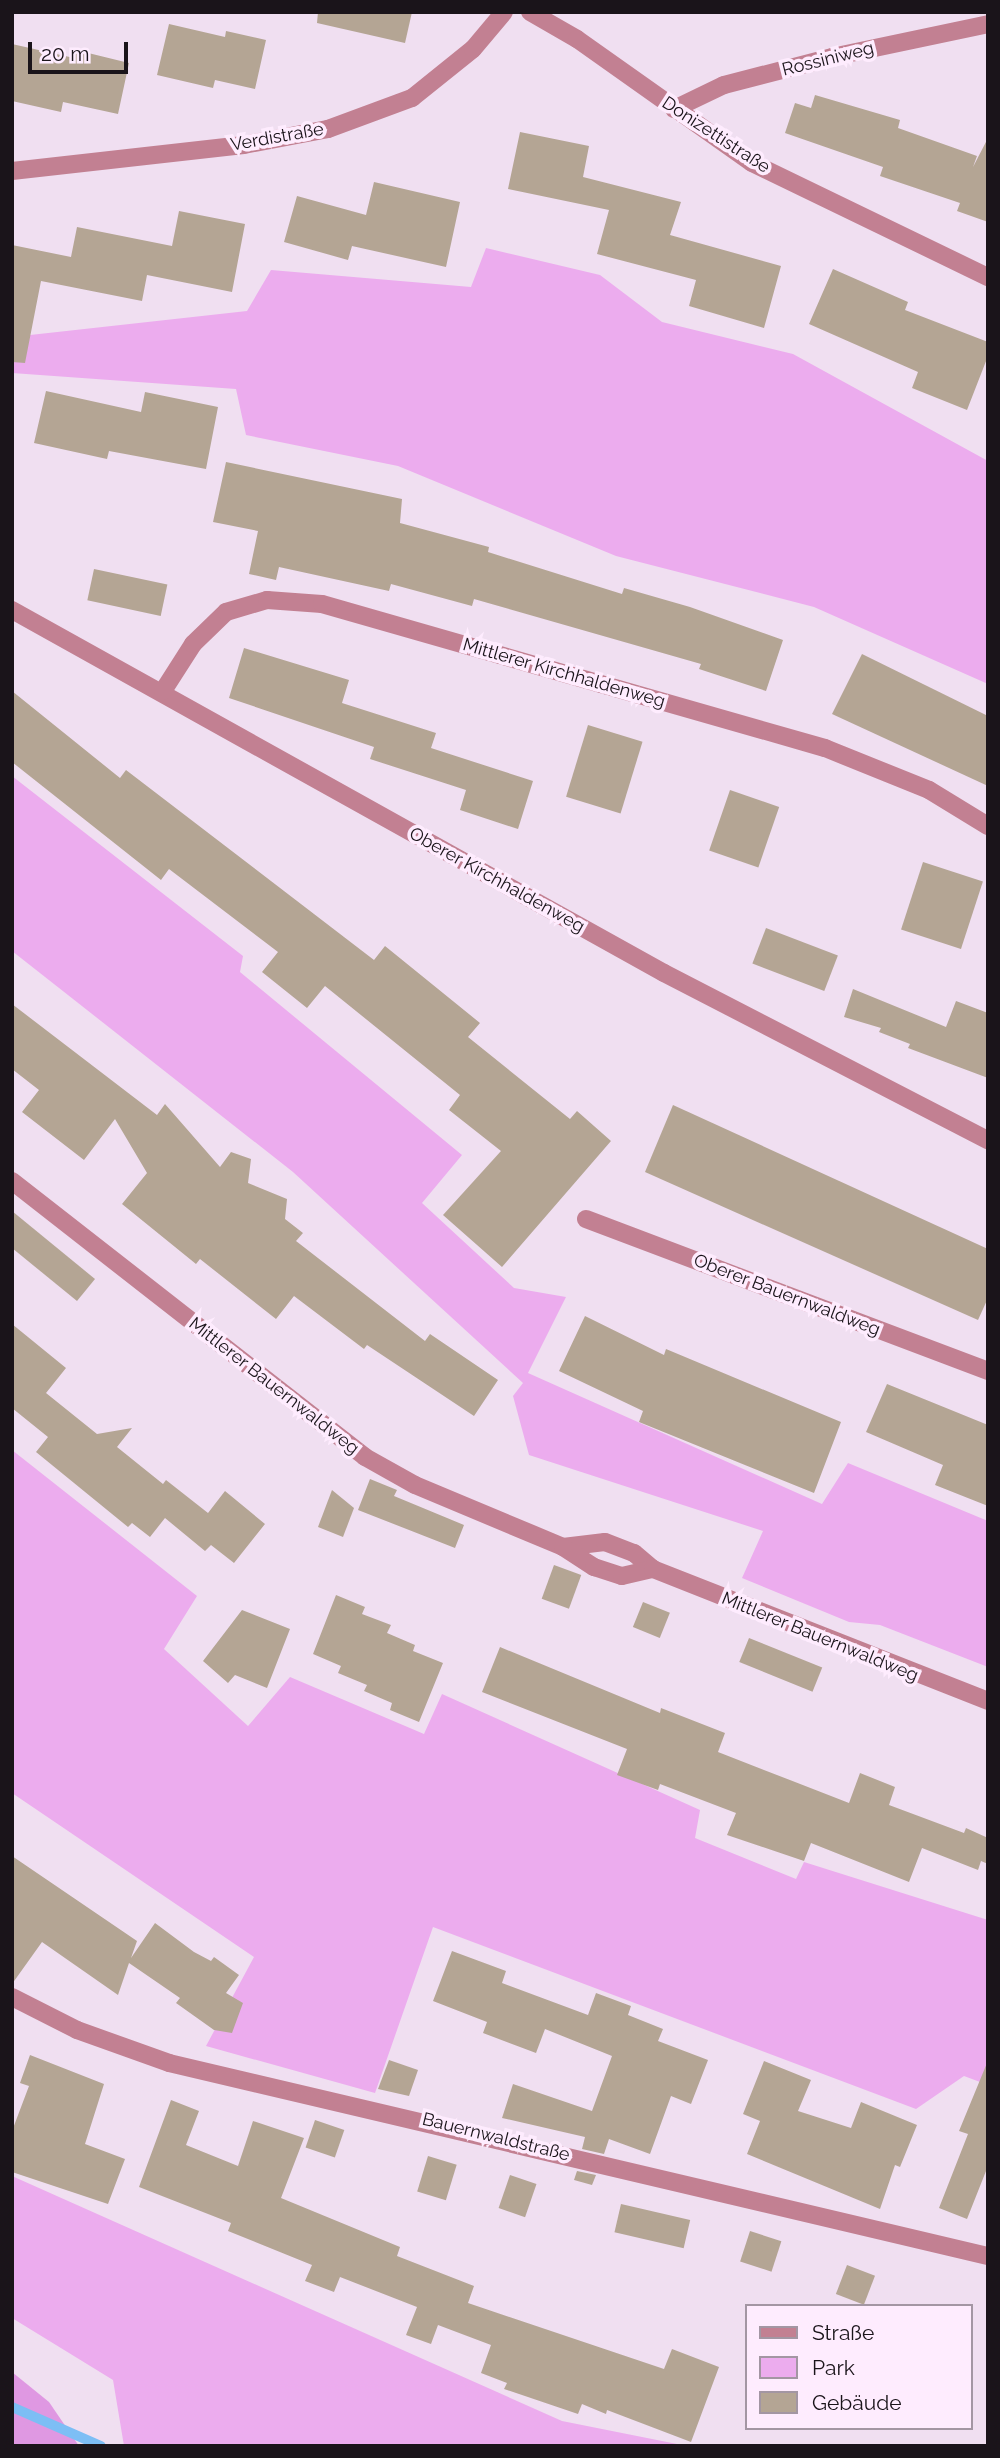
<!DOCTYPE html>
<meta charset="utf-8">
<style>
body{margin:0}
#map{position:relative;width:1000px;height:2458px;overflow:hidden;background:#f0dff1;font-family:Raleway,sans-serif}
div>[style]{position:absolute}
[style*='--x']{left:calc(var(--x)*1px);top:calc(var(--y)*1px);width:calc(var(--w)*1px);rotate:calc(var(--a)*1deg)}
.green>*{inset:0;background:#ecacee}
.forest>*{inset:0;background:#df98e2}
.stream>*{height:10px;margin:-5px;padding:0 5px;transform-origin:5px;border-radius:5px;background:#7dbef5}
.building>*{inset:0;background:#b4a594;transform-origin:0 0}
.minor>*{height:18px;margin:-9px;padding:0 9px;transform-origin:9px;border-radius:9px;background:#c28092}
span{translate:-50% -50%;white-space:nowrap;text-align:center;line-height:1.15;-webkit-text-stroke:7px #feecfe;paint-order:stroke}
.street-label{font-size:18px;color:#1a141a}
.frame{position:absolute;inset:0;border:14px solid #1a141a;pointer-events:none}
.legend{position:absolute;left:745px;top:2304px;width:228px;height:126px;box-sizing:border-box;background:#feecfe;border:2px solid #a396a3;margin:0;padding:9px 12px;list-style:none;font-size:21px;color:#1a141a}
.legend li{display:flex;align-items:center;gap:14px;height:35px}
.legend b{width:35px;border:2px solid #a396a3}
.scale{position:absolute;left:28px;top:42px;width:100px;height:32px;box-sizing:border-box;border:4px solid #1a141a;border-top:0;padding-left:9px;font-size:21px;line-height:24px;white-space:nowrap;color:#1a141a;-webkit-text-stroke:5px #feecfe;paint-order:stroke}
</style>
<div id="map">
<div class="green">
<div style="clip-path:polygon(486px 248px,600px 275px,662px 322px,793px 354px,988px 461px,988px 684px,814px 607px,616px 556px,398px 466px,246px 435px,236px 389px,12px 373px,12px 337px,247px 311px,271px 270px,471px 287px)"></div>
<div style="clip-path:polygon(12px 776px,243px 956px,240px 972px,462px 1155px,422px 1203px,514px 1288px,566px 1297px,528px 1373px,822px 1504px,848px 1463px,988px 1521px,988px 1667px,880px 1625px,849px 1622px,742px 1578px,763px 1531px,529px 1455px,513px 1396px,523px 1383px,293px 1172px,12px 951px)"></div>
<div style="clip-path:polygon(12px 1450px,197px 1596px,164px 1649px,248px 1726px,290px 1677px,424px 1734px,442px 1694px,700px 1810px,695px 1838px,796px 1879px,804px 1862px,988px 1920px,988px 2085px,964px 2076px,916px 2109px,433px 1927px,375px 2093px,206px 2046px,254px 1957px,12px 1793px)"></div>
<div style="clip-path:polygon(12px 2176px,562px 2421px,687px 2446px,124px 2446px,113px 2380px,12px 2318px)"></div>
</div>
<div class="forest">
<div style="clip-path:polygon(12px 2372px,49px 2402px,79px 2446px,12px 2446px)"></div>
</div>
<div class="stream">
<div style="--x:12;--y:2407;--w:97;--a:23.7"></div>
</div>
<div class="building">
<div style="clip-path:polygon(318px 12px,412px 12px,405px 43px,317px 23px)"></div>
<div style="clip-path:polygon(169px 24px,225px 37px,226px 31px,266px 40px,255px 89px,215px 80px,213px 88px,157px 75px)"></div>
<div style="clip-path:polygon(12px 44px,74px 58px,76px 50px,129px 63px,118px 114px,63px 102px,61px 112px,12px 101px)"></div>
<div style="clip-path:polygon(815px 95px,900px 120px,898px 128px,977px 156px,973px 167px,988px 138px,988px 222px,957px 211px,960px 203px,880px 176px,883px 167px,785px 133px,795px 103px,811px 108px)"></div>
<div style="clip-path:polygon(520px 132px,589px 146px,583px 177px,681px 202px,670px 235px,781px 266px,764px 328px,689px 306px,696px 280px,597px 254px,609px 210px,508px 189px)"></div>
<div style="clip-path:polygon(374px 182px,460px 202px,446px 267px,352px 246px,348px 260px,284px 242px,297px 196px,366px 215px)"></div>
<div style="clip-path:polygon(179px 211px,245px 224px,232px 292px,147px 275px,142px 301px,41px 281px,25px 363px,12px 362px,12px 245px,71px 257px,77px 227px,172px 246px)"></div>
<div style="clip-path:polygon(833px 269px,908px 302px,905px 310px,988px 342px,988px 356px,967px 410px,912px 388px,918px 372px,809px 324px)"></div>
<div style="clip-path:polygon(46px 391px,141px 412px,145px 392px,218px 407px,206px 469px,109px 451px,107px 459px,34px 443px)"></div>
<div style="clip-path:polygon(226px 462px,402px 499px,400px 523px,489px 547px,488px 552px,622px 594px,624px 588px,690px 607px,783px 640px,766px 691px,699px 669px,701px 664px,474px 599px,472px 606px,391px 584px,389px 591px,279px 567px,276px 580px,249px 574px,258px 531px,213px 522px)"></div>
<div style="left:94px;top:569px;width:75px;height:32px;rotate:12deg"></div>
<div style="clip-path:polygon(244px 648px,349px 680px,342px 703px,436px 733px,431px 748px,533px 781px,518px 829px,460px 810px,466px 790px,370px 759px,374px 747px,229px 698px)"></div>
<div style="clip-path:polygon(862px 654px,988px 716px,988px 786px,832px 714px)"></div>
<div style="clip-path:polygon(12px 691px,120px 778px,126px 770px,374px 960px,385px 946px,480px 1023px,468px 1037px,570px 1119px,577px 1111px,611px 1141px,502px 1267px,443px 1215px,501px 1151px,449px 1110px,460px 1095px,325px 986px,307px 1008px,262px 972px,278px 952px,169px 869px,161px 880px,12px 762px)"></div>
<div style="left:588px;top:725px;width:57px;height:75px;rotate:17deg"></div>
<div style="left:730px;top:790px;width:52px;height:64px;rotate:19deg"></div>
<div style="left:923px;top:862px;width:63px;height:71px;rotate:18deg"></div>
<div style="left:766px;top:928px;width:77px;height:38px;rotate:21deg"></div>
<div style="clip-path:polygon(853px 989px,946px 1027px,956px 1001px,988px 1013px,988px 1078px,908px 1048px,910px 1044px,879px 1032px,881px 1028px,844px 1017px)"></div>
<div style="clip-path:polygon(12px 1004px,157px 1115px,165px 1104px,220px 1167px,231px 1152px,251px 1159px,248px 1183px,287px 1199px,285px 1219px,303px 1233px,296px 1241px,425px 1341px,430px 1334px,498px 1380px,474px 1416px,367px 1345px,364px 1349px,294px 1296px,276px 1319px,200px 1259px,196px 1264px,122px 1204px,147px 1173px,115px 1119px,84px 1160px,22px 1112px,39px 1090px,12px 1069px)"></div>
<div style="clip-path:polygon(673px 1105px,988px 1249px,988px 1298px,978px 1320px,645px 1172px)"></div>
<div style="clip-path:polygon(12px 1211px,95px 1279px,77px 1301px,12px 1248px)"></div>
<div style="clip-path:polygon(585px 1316px,664px 1355px,666px 1349px,841px 1422px,814px 1493px,639px 1422px,643px 1411px,559px 1371px)"></div>
<div style="clip-path:polygon(12px 1324px,66px 1368px,46px 1393px,97px 1434px,132px 1428px,117px 1447px,163px 1484px,166px 1480px,208px 1513px,225px 1491px,265px 1524px,234px 1563px,211px 1545px,205px 1551px,165px 1518px,150px 1537px,132px 1523px,128px 1527px,36px 1452px,48px 1437px,12px 1408px)"></div>
<div style="clip-path:polygon(887px 1384px,988px 1425px,988px 1506px,935px 1485px,943px 1465px,866px 1432px)"></div>
<div style="clip-path:polygon(370px 1479px,397px 1490px,394px 1496px,464px 1525px,455px 1548px,358px 1510px)"></div>
<div style="clip-path:polygon(332px 1490px,354px 1508px,343px 1537px,318px 1527px)"></div>
<div style="left:554px;top:1565px;width:29px;height:36px;rotate:20deg"></div>
<div style="clip-path:polygon(336px 1595px,365px 1607px,362px 1614px,391px 1625px,387px 1633px,415px 1645px,413px 1651px,443px 1663px,419px 1722px,390px 1710px,392px 1703px,364px 1691px,367px 1685px,338px 1673px,341px 1666px,313px 1654px)"></div>
<div style="left:643px;top:1602px;width:29px;height:27px;rotate:22deg"></div>
<div style="clip-path:polygon(242px 1610px,290px 1629px,267px 1688px,235px 1675px,228px 1683px,203px 1661px)"></div>
<div style="left:749px;top:1638px;width:79px;height:26px;rotate:22deg"></div>
<div style="clip-path:polygon(500px 1647px,660px 1713px,661px 1708px,725px 1733px,718px 1752px,849px 1803px,860px 1773px,895px 1787px,889px 1805px,964px 1833px,966px 1828px,988px 1838px,988px 1864px,981px 1861px,978px 1870px,922px 1848px,909px 1882px,811px 1843px,804px 1861px,727px 1835px,736px 1813px,660px 1784px,658px 1790px,617px 1775px,627px 1749px,482px 1692px)"></div>
<div style="clip-path:polygon(12px 1856px,137px 1941px,131px 1958px,155px 1923px,194px 1952px,211px 1961px,214px 1957px,239px 1975px,226px 1993px,243px 2003px,232px 2033px,214px 2030px,176px 2003px,180px 1998px,129px 1963px,118px 1995px,42px 1942px,12px 1984px)"></div>
<div style="clip-path:polygon(452px 1951px,506px 1971px,502px 1983px,588px 2015px,596px 1993px,631px 2006px,628px 2015px,663px 2029px,658px 2041px,708px 2060px,691px 2104px,671px 2096px,650px 2154px,609px 2139px,604px 2154px,582px 2149px,585px 2137px,502px 2118px,513px 2084px,592px 2111px,612px 2056px,545px 2029px,536px 2053px,483px 2033px,487px 2022px,433px 2001px)"></div>
<div style="clip-path:polygon(30px 2055px,104px 2084px,85px 2144px,125px 2159px,108px 2204px,12px 2172px,12px 2131px,29px 2086px,20px 2083px)"></div>
<div style="clip-path:polygon(389px 2060px,418px 2070px,409px 2096px,378px 2089px)"></div>
<div style="clip-path:polygon(764px 2061px,811px 2080px,798px 2111px,851px 2128px,861px 2102px,917px 2125px,900px 2167px,895px 2165px,880px 2209px,747px 2154px,760px 2121px,743px 2114px)"></div>
<div style="clip-path:polygon(987px 2063px,988px 2166px,967px 2219px,939px 2208px,968px 2134px,959px 2131px)"></div>
<div style="clip-path:polygon(171px 2100px,199px 2111px,186px 2145px,238px 2166px,253px 2121px,304px 2138px,281px 2198px,400px 2247px,397px 2256px,474px 2286px,468px 2303px,664px 2369px,672px 2349px,719px 2367px,691px 2442px,607px 2410px,606px 2414px,582px 2404px,578px 2414px,504px 2389px,507px 2383px,481px 2373px,491px 2345px,438px 2325px,431px 2344px,406px 2335px,417px 2307px,340px 2277px,334px 2292px,305px 2281px,312px 2265px,228px 2231px,231px 2223px,139px 2187px)"></div>
<div style="left:315px;top:2120px;width:31px;height:29px;rotate:19deg"></div>
<div style="left:428px;top:2156px;width:30px;height:37px;rotate:17deg"></div>
<div style="clip-path:polygon(577px 2171px,596px 2175px,592px 2185px,574px 2180px)"></div>
<div style="left:510px;top:2175px;width:28px;height:35px;rotate:19deg"></div>
<div style="left:621px;top:2204px;width:71px;height:29px;rotate:13deg"></div>
<div style="left:750px;top:2231px;width:33px;height:32px;rotate:18deg"></div>
<div style="left:847px;top:2265px;width:30px;height:31px;rotate:21deg"></div>
</div>
<div class="minor">
<div style="--x:530;--y:12;--w:54;--a:29.9"></div>
<div style="--x:577;--y:39;--w:214;--a:35.3"></div>
<div style="--x:752;--y:163;--w:262;--a:25.8"></div>
<div style="--x:674;--y:109;--w:55;--a:-25.6"></div>
<div style="--x:724;--y:85;--w:112;--a:-14.5"></div>
<div style="--x:832;--y:57;--w:159;--a:-11.9"></div>
<div style="--x:12;--y:171;--w:233;--a:-6.4"></div>
<div style="--x:244;--y:145;--w:86;--a:-10.8"></div>
<div style="--x:328;--y:129;--w:90;--a:-20.3"></div>
<div style="--x:412;--y:98;--w:78;--a:-38.8"></div>
<div style="--x:473;--y:49;--w:48;--a:-50"></div>
<div style="--x:12;--y:610;--w:746;--a:29.11"></div>
<div style="--x:664;--y:973;--w:365;--a:27.3"></div>
<div style="--x:163;--y:691;--w:56;--a:-57.4"></div>
<div style="--x:193;--y:644;--w:46;--a:-44.1"></div>
<div style="--x:226;--y:612;--w:43;--a:-16.3"></div>
<div style="--x:267;--y:600;--w:55;--a:4.2"></div>
<div style="--x:322;--y:604;--w:523;--a:15.98"></div>
<div style="--x:825;--y:748;--w:112;--a:22"></div>
<div style="--x:929;--y:790;--w:69;--a:31.4"></div>
<div style="--x:12;--y:1181;--w:448;--a:38"></div>
<div style="--x:365;--y:1457;--w:57;--a:29.2"></div>
<div style="--x:415;--y:1485;--w:160;--a:22.7"></div>
<div style="--x:563;--y:1547;--w:42;--a:-6.8"></div>
<div style="--x:605;--y:1542;--w:31;--a:21"></div>
<div style="--x:634;--y:1553;--w:25;--a:40"></div>
<div style="--x:586;--y:1219;--w:430;--a:20.7"></div>
<div style="--x:563;--y:1547;--w:37;--a:33"></div>
<div style="--x:594;--y:1567;--w:29;--a:18"></div>
<div style="--x:622;--y:1576;--w:32;--a:-13"></div>
<div style="--x:653;--y:1569;--w:360;--a:21.5"></div>
<div style="--x:12;--y:1997;--w:73;--a:26.9"></div>
<div style="--x:77;--y:2030;--w:98;--a:19.7"></div>
<div style="--x:169;--y:2063;--w:841;--a:13.26"></div>
</div>
<div class="street-label">
<span style="left:828px;top:59px;rotate:-14deg">Rossiniweg</span>
<span style="left:716px;top:135px;rotate:33deg">Donizettistraße</span>
<span style="left:277px;top:137px;rotate:-10deg">Verdistraße</span>
<span style="left:564px;top:673px;rotate:16deg">Mittlerer Kirchhaldenweg</span>
<span style="left:497px;top:880px;rotate:29deg">Oberer Kirchhaldenweg</span>
<span style="left:787px;top:1295px;rotate:21deg">Oberer Bauernwaldweg</span>
<span style="left:274px;top:1386px;rotate:38deg">Mittlerer Bauernwaldweg</span>
<span style="left:820px;top:1637px;rotate:22deg">Mittlerer Bauernwaldweg</span>
<span style="left:496px;top:2137px;rotate:14deg">Bauernwaldstraße</span>
</div>
<div class="frame"></div>
<ul class="legend">
<li><b style="height:9px;background:#c28092"></b>Straße</li>
<li><b style="height:19px;background:#ecacee"></b>Park</li>
<li><b style="height:19px;background:#b4a594"></b>Gebäude</li>
</ul>
<div class="scale">20 m</div>
</div>
